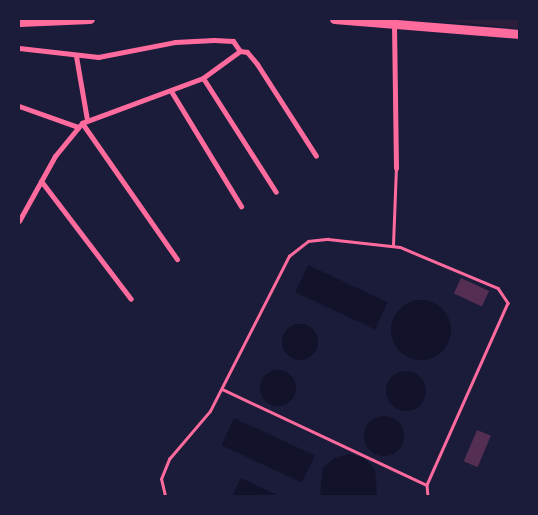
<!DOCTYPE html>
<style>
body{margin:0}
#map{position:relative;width:538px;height:515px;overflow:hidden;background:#1b1b3a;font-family:"Space Grotesk",sans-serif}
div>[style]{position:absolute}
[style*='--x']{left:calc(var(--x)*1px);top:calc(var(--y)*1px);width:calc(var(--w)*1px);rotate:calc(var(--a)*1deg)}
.green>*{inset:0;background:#2a1e3b}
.water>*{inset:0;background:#12122b;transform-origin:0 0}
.round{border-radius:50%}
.building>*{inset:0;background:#542f53;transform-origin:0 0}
.service>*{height:2.5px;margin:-1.25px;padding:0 1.25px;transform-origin:1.25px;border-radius:1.25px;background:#ff6b9d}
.minor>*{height:5px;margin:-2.5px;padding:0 2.5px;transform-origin:2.5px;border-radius:2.5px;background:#ff6b9d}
.trunk>*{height:9px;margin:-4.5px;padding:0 4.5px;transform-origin:4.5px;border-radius:4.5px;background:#ff6b9d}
span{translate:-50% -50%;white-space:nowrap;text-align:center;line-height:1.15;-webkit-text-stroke:4.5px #1b1b3a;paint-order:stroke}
.frame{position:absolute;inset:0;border:20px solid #1b1b3a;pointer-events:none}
</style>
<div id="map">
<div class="green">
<div style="clip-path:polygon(432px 19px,519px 19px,519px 29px)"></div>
</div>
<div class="water">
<div style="left:308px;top:265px;width:88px;height:30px;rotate:25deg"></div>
<div class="round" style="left:391px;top:300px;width:60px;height:60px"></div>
<div class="round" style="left:282px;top:324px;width:36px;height:36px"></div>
<div class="round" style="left:260px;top:370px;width:36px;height:36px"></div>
<div class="round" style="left:386px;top:371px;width:40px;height:40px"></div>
<div class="round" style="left:364px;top:416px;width:40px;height:40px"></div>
<div style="left:234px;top:418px;width:89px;height:30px;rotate:25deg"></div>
<div style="clip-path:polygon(349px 454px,364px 458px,375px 469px,377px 496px,320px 496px,323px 468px,334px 458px)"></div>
<div style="clip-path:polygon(241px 478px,279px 496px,232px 496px)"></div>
</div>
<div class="building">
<div style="left:461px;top:278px;width:31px;height:17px;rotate:25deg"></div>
<div style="left:477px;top:430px;width:15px;height:34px;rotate:23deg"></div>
</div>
<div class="service">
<div style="--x:393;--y:245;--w:77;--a:-87.8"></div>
<div style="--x:222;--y:389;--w:226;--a:25.1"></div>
<div style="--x:165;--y:496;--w:17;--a:-103"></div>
<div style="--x:161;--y:479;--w:22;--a:-68"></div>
<div style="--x:169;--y:459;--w:63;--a:-49.5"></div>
<div style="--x:210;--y:411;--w:174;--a:-63"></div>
<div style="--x:289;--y:256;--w:24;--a:-38"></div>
<div style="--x:308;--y:241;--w:20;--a:-6"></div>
<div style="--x:328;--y:239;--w:72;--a:6.3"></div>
<div style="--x:400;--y:247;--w:106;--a:22.7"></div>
<div style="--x:498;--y:288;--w:18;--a:56"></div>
<div style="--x:508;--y:303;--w:199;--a:114"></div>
<div style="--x:427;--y:485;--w:11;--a:85"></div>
</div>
<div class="minor">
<div style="--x:394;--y:24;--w:144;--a:89.2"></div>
<div style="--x:19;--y:48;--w:80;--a:6.5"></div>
<div style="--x:98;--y:57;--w:78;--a:-11"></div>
<div style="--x:175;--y:42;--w:39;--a:-3"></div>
<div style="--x:214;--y:40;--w:19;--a:3"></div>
<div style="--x:233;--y:41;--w:12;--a:55"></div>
<div style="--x:240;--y:51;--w:46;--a:143.9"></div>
<div style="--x:203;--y:78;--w:129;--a:159.6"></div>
<div style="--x:82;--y:123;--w:43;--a:129.3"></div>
<div style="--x:55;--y:156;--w:74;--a:119"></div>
<div style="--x:240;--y:51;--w:7;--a:8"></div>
<div style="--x:247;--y:52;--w:16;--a:50"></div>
<div style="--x:257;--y:64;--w:109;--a:57.3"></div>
<div style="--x:76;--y:56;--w:65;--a:80.2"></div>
<div style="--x:203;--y:78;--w:135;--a:57.4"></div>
<div style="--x:171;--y:91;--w:135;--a:58.7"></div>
<div style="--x:19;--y:106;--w:63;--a:19.6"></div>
<div style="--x:82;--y:123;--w:166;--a:55.1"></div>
<div style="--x:41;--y:181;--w:148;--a:52.7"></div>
</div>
<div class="trunk">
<div style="--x:334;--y:19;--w:186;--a:4.6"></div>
<div style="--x:19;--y:22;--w:71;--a:-2.4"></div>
</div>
<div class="frame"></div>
</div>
